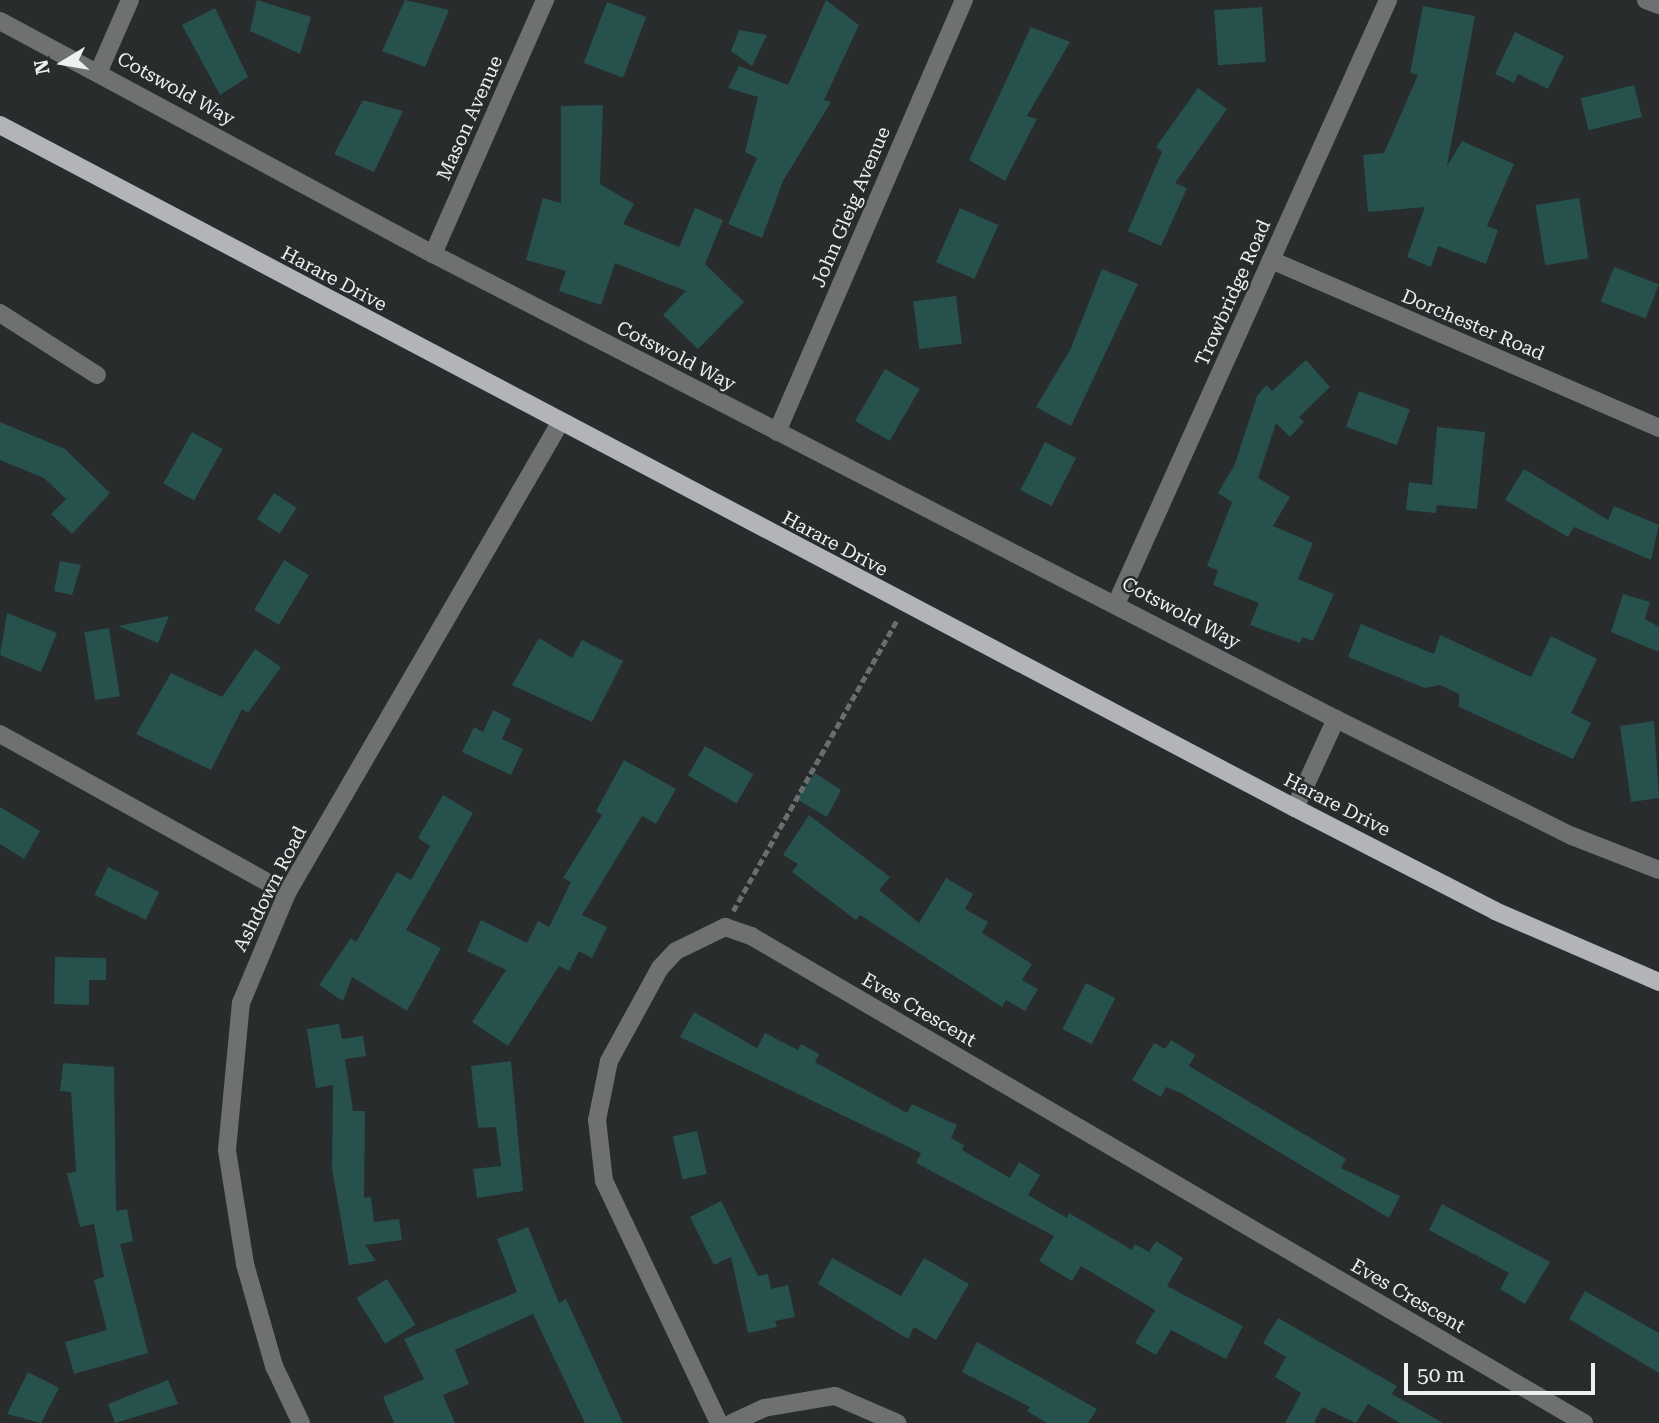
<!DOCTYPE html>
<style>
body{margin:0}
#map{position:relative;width:1659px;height:1423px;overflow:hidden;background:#282c2d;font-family:"Roboto Serif",serif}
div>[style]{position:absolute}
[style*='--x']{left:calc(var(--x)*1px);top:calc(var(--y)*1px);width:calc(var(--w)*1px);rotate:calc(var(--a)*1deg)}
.building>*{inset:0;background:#26514c;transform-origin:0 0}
.path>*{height:4.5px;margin-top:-2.25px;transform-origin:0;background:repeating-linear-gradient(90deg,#6b6e6f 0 7px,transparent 0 10.5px)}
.street>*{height:18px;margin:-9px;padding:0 9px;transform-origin:9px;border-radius:9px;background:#6e7071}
.primary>*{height:18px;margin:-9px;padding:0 9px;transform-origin:9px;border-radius:9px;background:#b2b4b7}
span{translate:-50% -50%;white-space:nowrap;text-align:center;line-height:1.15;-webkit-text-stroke:5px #282c2d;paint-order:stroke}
.street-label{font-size:19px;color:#edf0f0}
.north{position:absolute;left:28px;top:28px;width:70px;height:70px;-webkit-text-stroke:5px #282c2d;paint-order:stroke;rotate:259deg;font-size:19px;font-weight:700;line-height:28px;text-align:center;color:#edf0f0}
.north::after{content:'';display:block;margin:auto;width:24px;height:32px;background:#edf0f0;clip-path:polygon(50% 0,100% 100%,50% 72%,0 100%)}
.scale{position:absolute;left:1404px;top:1363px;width:191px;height:32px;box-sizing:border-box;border:4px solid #edf0f0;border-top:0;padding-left:9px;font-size:21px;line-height:24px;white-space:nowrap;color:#edf0f0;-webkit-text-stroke:5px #282c2d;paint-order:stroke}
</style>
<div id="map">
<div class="building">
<div style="clip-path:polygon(257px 0,311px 17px,300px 54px,250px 31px)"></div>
<div style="clip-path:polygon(405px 0,449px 10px,425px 67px,382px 51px)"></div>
<div style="clip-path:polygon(826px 0,859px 25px,824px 100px,831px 102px,783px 181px,762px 238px,728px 224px,757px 158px,745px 152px,758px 97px,728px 88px,739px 66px,788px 85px)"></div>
<div style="left:607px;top:2px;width:42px;height:65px;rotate:21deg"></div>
<div style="clip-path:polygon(1423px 6px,1475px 16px,1447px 166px,1462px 141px,1514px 164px,1487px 226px,1498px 230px,1486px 264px,1438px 246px,1431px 267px,1407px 257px,1425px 207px,1368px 212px,1363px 155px,1384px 153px,1418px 75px,1410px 73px)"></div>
<div style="left:1262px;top:7px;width:55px;height:48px;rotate:86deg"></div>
<div style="clip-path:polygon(215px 8px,248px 77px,220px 95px,182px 25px)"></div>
<div style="clip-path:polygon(1031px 27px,1070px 42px,1027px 116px,1037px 119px,1005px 181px,969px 160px)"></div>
<div style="clip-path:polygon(739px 30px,767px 35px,752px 66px,731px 51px)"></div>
<div style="clip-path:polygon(1515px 32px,1564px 56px,1548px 89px,1518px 74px,1514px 83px,1495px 74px)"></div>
<div style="left:1634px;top:85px;width:33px;height:55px;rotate:76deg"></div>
<div style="clip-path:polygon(1198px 88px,1227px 109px,1175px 183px,1187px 188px,1161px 246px,1128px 231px,1162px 152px,1156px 147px)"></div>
<div style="clip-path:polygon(363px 100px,403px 111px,374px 172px,334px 154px)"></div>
<div style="clip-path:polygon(603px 105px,600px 184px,634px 204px,623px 224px,679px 247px,695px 208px,723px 220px,705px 264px,744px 302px,698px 349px,663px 315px,686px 291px,615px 263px,601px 305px,559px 291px,566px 271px,526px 260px,543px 198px,561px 203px,561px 106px)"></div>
<div style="left:1579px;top:198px;width:61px;height:44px;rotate:81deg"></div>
<div style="left:960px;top:208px;width:42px;height:59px;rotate:24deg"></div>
<div style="left:1614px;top:267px;width:48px;height:37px;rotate:21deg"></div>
<div style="clip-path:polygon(1102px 269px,1138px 284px,1071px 426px,1036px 407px,1071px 348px)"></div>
<div style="left:956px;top:296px;width:48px;height:43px;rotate:83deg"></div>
<div style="clip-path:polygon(1306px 360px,1330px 387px,1299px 417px,1304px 422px,1290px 437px,1276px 423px,1258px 478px,1290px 497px,1273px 526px,1313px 543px,1298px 579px,1334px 594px,1313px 641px,1302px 637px,1300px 643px,1250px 625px,1259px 603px,1213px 585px,1218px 570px,1207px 566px,1232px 502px,1218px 493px,1235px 464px,1257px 396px,1266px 385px,1272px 391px)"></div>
<div style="left:885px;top:369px;width:40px;height:60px;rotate:30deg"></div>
<div style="left:1359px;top:391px;width:54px;height:38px;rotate:20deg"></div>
<div style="clip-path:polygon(0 422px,65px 449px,110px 493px,72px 534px,51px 514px,66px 499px,44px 478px,0 460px)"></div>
<div style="clip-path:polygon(1437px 427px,1485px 432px,1477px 509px,1437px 505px,1436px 513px,1406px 510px,1409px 482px,1432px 485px)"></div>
<div style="left:192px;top:432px;width:35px;height:59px;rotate:29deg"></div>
<div style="left:1045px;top:442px;width:35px;height:54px;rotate:27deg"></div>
<div style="clip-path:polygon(1524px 469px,1608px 520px,1614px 506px,1659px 525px,1651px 560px,1574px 527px,1568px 537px,1505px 500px)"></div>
<div style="left:274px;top:493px;width:27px;height:31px;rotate:33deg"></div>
<div style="left:284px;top:560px;width:29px;height:58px;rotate:31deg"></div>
<div style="clip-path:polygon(60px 561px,81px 565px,72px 595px,54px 591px)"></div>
<div style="clip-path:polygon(1623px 594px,1650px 602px,1645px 619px,1659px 627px,1659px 652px,1611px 632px)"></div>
<div style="clip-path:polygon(7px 613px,57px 633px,41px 672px,0 655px)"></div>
<div style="clip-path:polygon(169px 616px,158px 643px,118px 626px)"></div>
<div style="clip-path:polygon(1361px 624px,1434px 654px,1440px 635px,1531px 677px,1551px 636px,1597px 659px,1571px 713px,1591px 723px,1573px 759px,1459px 707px,1459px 694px,1440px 685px,1425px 688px,1348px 657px)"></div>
<div style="left:109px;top:628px;width:69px;height:25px;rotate:81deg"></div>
<div style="clip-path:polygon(539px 638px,572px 658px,582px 640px,623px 661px,592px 722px,512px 685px)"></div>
<div style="clip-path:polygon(255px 649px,281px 667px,248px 713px,242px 709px,211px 770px,136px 734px,171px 673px,222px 697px)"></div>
<div style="clip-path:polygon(493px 710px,511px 719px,502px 739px,523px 749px,511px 775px,462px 752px,474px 727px,483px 732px)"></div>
<div style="clip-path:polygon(1654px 721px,1659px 798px,1631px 802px,1620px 726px)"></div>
<div style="left:705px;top:746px;width:56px;height:34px;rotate:30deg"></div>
<div style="clip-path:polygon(624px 760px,676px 789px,656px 824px,642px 816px,582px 915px,607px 927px,592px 958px,579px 951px,569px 971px,559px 966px,508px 1046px,472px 1022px,506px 970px,467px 951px,481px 920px,527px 943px,538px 921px,549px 927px,571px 882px,563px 878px,602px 815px,596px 811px)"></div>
<div style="clip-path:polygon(815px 773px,841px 790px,827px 817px,796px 799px)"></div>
<div style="clip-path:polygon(443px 795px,473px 813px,406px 930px,441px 948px,407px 1011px,352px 977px,343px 1001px,319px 985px,351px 938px,356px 942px,397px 872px,411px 880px,430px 846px,418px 838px)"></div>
<div style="clip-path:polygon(0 807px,40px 831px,24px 859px,0 844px)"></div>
<div style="clip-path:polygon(809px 815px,890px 877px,879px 890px,919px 923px,946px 878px,973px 894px,965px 909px,988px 922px,982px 933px,1032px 964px,1022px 980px,1038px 989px,1025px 1011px,1006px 1000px,1002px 1007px,860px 915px,856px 920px,792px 872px,798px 864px,783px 855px)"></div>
<div style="left:108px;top:867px;width:57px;height:31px;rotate:26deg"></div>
<div style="clip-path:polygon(55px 957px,106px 958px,106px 980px,89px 980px,89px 1005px,54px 1004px)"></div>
<div style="left:1086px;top:983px;width:33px;height:52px;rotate:27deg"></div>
<div style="clip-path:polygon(694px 1012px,757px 1048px,765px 1033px,798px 1050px,801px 1044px,819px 1054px,815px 1062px,907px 1113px,912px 1104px,957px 1125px,951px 1138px,964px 1145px,962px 1150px,1010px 1178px,1019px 1162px,1040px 1175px,1028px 1195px,1067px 1218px,1069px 1213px,1132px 1250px,1135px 1244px,1149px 1252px,1156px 1241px,1183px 1258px,1167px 1286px,1243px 1326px,1226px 1359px,1171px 1330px,1156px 1355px,1135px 1343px,1155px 1310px,1081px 1266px,1072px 1281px,1039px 1261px,1054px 1236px,916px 1163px,921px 1153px,680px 1037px)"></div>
<div style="clip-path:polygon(339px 1024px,342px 1039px,363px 1036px,366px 1056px,345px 1059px,353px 1111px,365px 1111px,364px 1198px,371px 1197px,374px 1222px,399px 1219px,402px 1240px,365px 1245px,376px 1261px,349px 1265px,332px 1169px,333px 1085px,316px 1088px,307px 1029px)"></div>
<div style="clip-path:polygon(1171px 1040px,1195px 1055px,1189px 1066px,1346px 1159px,1341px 1168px,1400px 1196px,1389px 1218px,1181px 1093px,1166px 1087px,1161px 1097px,1132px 1080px,1154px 1043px,1165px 1049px)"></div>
<div style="clip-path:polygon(511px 1061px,523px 1191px,477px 1198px,473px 1169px,501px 1166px,496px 1127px,478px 1128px,471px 1066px)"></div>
<div style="clip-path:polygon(63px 1063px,114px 1067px,116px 1211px,127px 1209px,133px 1241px,120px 1244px,148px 1353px,74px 1374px,65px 1342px,107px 1330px,94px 1280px,104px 1277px,94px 1224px,80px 1227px,67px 1173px,76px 1172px,71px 1092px,60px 1091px)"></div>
<div style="left:697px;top:1131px;width:44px;height:25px;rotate:77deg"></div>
<div style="clip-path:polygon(721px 1201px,758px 1276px,768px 1274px,771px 1289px,788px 1285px,795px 1317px,775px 1321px,777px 1327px,748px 1333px,731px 1257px,714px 1265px,690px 1217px)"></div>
<div style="clip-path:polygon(1442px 1204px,1550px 1262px,1525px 1304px,1500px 1289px,1509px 1273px,1429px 1230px)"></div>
<div style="clip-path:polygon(528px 1227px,559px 1303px,566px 1299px,623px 1423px,585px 1423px,533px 1314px,455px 1350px,469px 1384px,443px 1395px,455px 1423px,394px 1423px,383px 1397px,424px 1379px,404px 1339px,517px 1292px,497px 1239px)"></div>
<div style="clip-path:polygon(832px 1258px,901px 1296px,924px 1258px,969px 1284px,936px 1340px,914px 1327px,908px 1339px,818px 1284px)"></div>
<div style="left:387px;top:1279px;width:54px;height:36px;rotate:58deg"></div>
<div style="clip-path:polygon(1585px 1291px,1659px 1333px,1659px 1373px,1569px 1319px)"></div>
<div style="clip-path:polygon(1278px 1318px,1397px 1386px,1392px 1394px,1443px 1423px,1400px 1423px,1368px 1404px,1356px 1423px,1322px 1407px,1314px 1423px,1285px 1423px,1301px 1393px,1275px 1377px,1286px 1357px,1263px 1343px)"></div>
<div style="clip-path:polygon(977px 1342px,1097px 1409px,1088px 1423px,1047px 1423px,1027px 1411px,1030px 1407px,962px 1372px)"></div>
<div style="clip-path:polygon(28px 1372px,59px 1388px,41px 1423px,7px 1414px)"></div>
<div style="clip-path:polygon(168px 1380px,178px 1404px,115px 1423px,108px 1404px)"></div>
</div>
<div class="path">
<div style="--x:733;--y:911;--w:334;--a:-60.6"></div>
</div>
<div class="street">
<div style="--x:1646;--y:0;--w:14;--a:21"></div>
<div style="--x:0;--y:21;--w:492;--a:28.3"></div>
<div style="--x:433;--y:254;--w:1016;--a:27.25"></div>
<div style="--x:1336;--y:719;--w:263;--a:26.4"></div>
<div style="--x:1572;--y:836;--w:93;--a:21.3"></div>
<div style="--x:99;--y:71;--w:77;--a:-66.4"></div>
<div style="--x:433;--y:254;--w:278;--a:-66.2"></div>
<div style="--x:1271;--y:260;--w:423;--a:23.4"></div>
<div style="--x:0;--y:313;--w:115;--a:32.6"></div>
<div style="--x:777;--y:432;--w:471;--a:-66.6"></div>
<div style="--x:1117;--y:602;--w:660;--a:-65.76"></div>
<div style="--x:0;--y:734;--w:328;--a:29"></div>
<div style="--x:1295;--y:808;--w:98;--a:-65.3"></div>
<div style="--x:301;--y:1423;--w:63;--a:-115.3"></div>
<div style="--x:274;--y:1366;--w:106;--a:-105.9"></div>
<div style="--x:245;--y:1264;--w:115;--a:-99"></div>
<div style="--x:227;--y:1150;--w:148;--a:-84.6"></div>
<div style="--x:241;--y:1003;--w:119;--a:-67.3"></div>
<div style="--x:287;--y:893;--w:544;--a:-59.85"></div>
<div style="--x:719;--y:1423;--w:268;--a:-115.4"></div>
<div style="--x:604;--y:1181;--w:61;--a:-96.5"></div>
<div style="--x:597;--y:1120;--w:60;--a:-78.5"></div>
<div style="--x:609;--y:1061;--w:106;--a:-61.3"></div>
<div style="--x:660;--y:968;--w:23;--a:-47"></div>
<div style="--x:676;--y:951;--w:55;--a:-26.1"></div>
<div style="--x:725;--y:927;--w:28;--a:19"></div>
<div style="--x:751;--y:936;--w:965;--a:30.31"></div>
<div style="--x:732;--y:1423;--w:35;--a:-25"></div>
<div style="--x:764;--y:1408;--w:72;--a:-9.6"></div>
<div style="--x:835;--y:1396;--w:68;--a:23.5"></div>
</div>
<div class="primary">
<div style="--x:0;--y:125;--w:1464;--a:27.81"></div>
<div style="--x:1295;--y:808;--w:225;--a:27.2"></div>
<div style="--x:1495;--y:911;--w:179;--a:23.4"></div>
</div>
<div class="street-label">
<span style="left:176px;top:89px;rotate:29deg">Cotswold Way</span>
<span style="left:470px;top:118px;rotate:-66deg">Mason Avenue</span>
<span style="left:851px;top:207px;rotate:-67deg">John Gleig Avenue</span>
<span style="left:334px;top:279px;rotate:28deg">Harare Drive</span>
<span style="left:1233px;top:293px;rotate:-66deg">Trowbridge Road</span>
<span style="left:1473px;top:325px;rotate:23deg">Dorchester Road</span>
<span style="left:676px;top:356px;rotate:27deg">Cotswold Way</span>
<span style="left:835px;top:544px;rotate:28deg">Harare Drive</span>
<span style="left:1181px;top:613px;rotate:28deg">Cotswold Way</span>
<span style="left:1337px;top:805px;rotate:27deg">Harare Drive</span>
<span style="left:270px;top:889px;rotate:-63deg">Ashdown Road</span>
<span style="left:919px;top:1010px;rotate:30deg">Eves Crescent</span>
<span style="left:1408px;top:1296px;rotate:30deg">Eves Crescent</span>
</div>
<div class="north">N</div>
<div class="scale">50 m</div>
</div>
